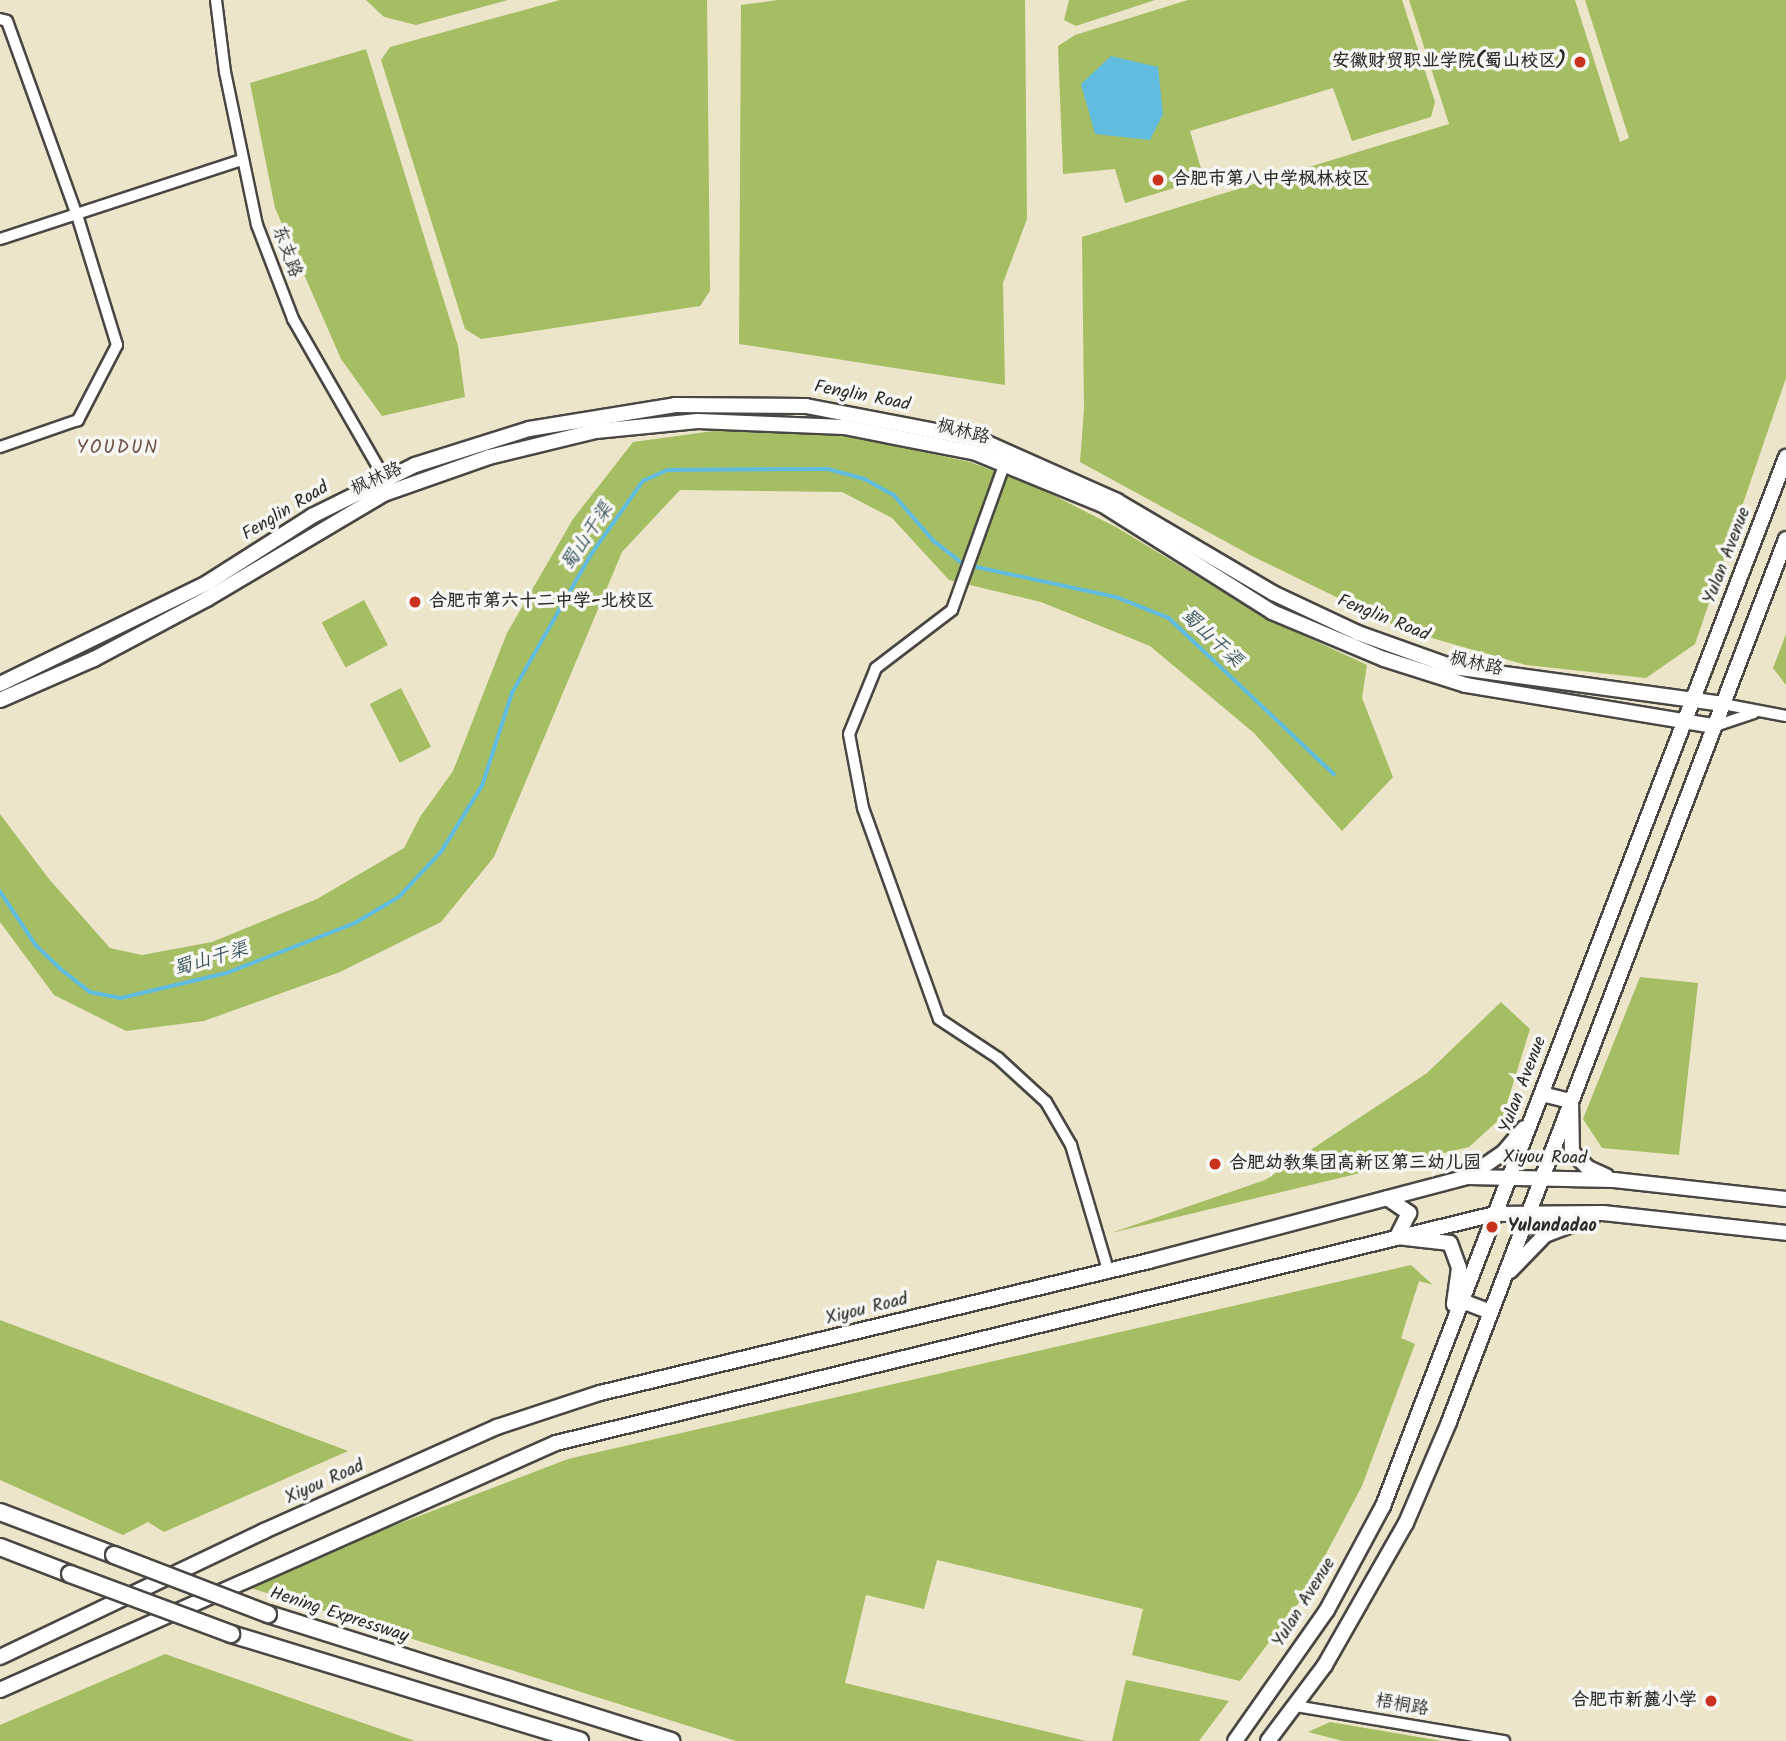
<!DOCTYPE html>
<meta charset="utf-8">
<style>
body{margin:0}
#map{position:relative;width:1786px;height:1741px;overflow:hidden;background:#ece5c9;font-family:Kalam,"LXGW WenKai TC",sans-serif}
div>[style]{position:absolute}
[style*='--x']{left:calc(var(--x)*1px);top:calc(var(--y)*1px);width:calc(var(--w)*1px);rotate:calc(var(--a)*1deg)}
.green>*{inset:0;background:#a6be63;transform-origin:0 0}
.water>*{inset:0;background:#61bcdf}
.stream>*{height:3.5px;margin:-1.75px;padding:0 1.75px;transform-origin:1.75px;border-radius:1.75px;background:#61bcdf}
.roads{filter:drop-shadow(2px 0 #484743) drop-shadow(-2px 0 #484743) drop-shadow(0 2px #484743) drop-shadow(0 -2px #484743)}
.minor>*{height:10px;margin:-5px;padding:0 5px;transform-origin:5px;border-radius:5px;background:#fff}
.major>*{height:14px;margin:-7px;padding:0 7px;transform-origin:7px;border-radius:7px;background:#fff}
.highway>*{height:16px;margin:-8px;padding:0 8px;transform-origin:8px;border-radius:8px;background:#fff}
.bridges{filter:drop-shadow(2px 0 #484743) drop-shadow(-2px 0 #484743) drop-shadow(0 2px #484743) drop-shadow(0 -2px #484743)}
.highway-bridge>*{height:16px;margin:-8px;padding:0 8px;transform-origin:8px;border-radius:8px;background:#fff}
.dots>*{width:19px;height:19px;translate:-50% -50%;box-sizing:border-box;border:4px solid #f6f6f2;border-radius:50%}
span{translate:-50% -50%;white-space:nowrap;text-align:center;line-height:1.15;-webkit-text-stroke:7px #f6f6f2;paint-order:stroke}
.poi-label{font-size:18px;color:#2b2b2b;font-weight:700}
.right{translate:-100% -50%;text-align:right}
.left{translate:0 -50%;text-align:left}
.street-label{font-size:18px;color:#2b2b2b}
.neighbourhood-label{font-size:19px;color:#70534a;letter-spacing:2px}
.water-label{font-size:19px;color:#3b5661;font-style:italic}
</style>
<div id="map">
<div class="green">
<div style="clip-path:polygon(366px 0,508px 0,416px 25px,384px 17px)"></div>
<div style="clip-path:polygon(560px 0,707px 0,710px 291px,700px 306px,481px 339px,465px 329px,381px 60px,390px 47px)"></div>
<div style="clip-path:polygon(778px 0,1025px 0,1027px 219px,1003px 283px,1005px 385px,739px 344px,741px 5px)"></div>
<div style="clip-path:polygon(1069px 0,1155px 0,1076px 26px,1064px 20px)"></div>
<div style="clip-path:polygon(1188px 0,1402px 0,1435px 102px,1431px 117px,1352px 141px,1333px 88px,1190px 131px,1204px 179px,1125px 203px,1115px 169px,1063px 174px,1058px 46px,1075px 35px)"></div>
<div style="clip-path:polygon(1409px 0,1575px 0,1620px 142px,1629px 138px,1585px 0,1786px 0,1786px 378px,1695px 644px,1646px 678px,1526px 665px,1404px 630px,1254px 557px,1080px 462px,1084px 409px,1082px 237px,1449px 124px)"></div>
<div style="clip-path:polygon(366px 49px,458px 346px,465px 397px,382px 416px,341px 359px,275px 208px,250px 83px)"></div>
<div style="clip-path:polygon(728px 429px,848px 436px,970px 462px,1037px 487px,1116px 527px,1266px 618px,1367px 665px,1362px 698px,1393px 777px,1342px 831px,1254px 733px,1150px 646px,1041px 602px,949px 580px,892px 518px,842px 492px,680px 490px,622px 552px,494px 857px,441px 922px,340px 972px,204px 1021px,126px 1031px,54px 995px,0 922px,0 814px,49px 879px,110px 948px,142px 955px,212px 942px,317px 899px,404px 848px,420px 817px,453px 771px,507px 633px,573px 519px,633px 442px)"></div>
<div style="left:364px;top:600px;width:51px;height:48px;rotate:62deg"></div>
<div style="clip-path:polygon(1786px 634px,1786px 685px,1773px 668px)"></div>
<div style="left:401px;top:688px;width:66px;height:35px;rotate:63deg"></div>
<div style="clip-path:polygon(1640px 977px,1698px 983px,1679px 1155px,1602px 1148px,1583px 1119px)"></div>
<div style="clip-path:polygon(1501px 1002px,1530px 1029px,1503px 1116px,1469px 1147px,1111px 1233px,1265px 1180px,1427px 1073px)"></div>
<div style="clip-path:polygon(1411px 1265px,1433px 1285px,1419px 1281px,1401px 1338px,1415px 1344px,1362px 1486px,1303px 1597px,1240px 1681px,1132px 1655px,1143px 1609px,937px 1560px,924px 1609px,866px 1595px,845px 1683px,1086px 1741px,736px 1741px,251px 1588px,367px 1536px,568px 1459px)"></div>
<div style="clip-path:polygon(0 1320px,348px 1451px,164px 1532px,148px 1522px,123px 1535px,0 1480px)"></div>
<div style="clip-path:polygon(165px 1654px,415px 1741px,0 1741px,0 1725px)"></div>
<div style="clip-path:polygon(1126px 1680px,1229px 1701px,1199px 1741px,1112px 1741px)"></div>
<div style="clip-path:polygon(1330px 1722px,1442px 1741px,1343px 1741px,1308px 1732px)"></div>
</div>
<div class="water">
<div style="clip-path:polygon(1111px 56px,1158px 67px,1163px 114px,1150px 140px,1095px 134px,1081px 84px)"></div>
</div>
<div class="stream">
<div style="--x:0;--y:891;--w:65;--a:56.3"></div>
<div style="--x:36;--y:945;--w:36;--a:44"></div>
<div style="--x:62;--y:970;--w:36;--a:38"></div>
<div style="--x:90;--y:992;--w:32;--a:11"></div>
<div style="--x:121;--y:998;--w:109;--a:-13.3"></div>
<div style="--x:227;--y:973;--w:137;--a:-21.3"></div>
<div style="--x:355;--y:923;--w:51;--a:-30.6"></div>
<div style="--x:399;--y:897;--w:62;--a:-47"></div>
<div style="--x:441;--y:852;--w:78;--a:-58.2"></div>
<div style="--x:482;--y:786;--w:98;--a:-72.1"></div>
<div style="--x:512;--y:693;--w:158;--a:-60.3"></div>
<div style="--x:590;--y:556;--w:92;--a:-54.8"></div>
<div style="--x:643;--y:481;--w:27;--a:-24"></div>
<div style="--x:668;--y:470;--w:160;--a:-0.4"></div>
<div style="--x:828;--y:469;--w:38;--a:15"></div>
<div style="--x:865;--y:479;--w:33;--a:29"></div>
<div style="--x:894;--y:495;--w:61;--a:49"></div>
<div style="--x:934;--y:541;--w:37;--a:38"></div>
<div style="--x:963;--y:564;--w:157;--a:12.2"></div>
<div style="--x:1116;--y:597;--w:57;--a:21.6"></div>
<div style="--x:1169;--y:618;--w:227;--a:43.4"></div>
</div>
<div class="roads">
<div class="minor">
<div style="--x:216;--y:0;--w:73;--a:82.9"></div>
<div style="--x:225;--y:72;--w:156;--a:78.2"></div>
<div style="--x:257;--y:225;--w:101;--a:69"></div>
<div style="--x:293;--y:319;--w:193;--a:60.1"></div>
<div style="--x:0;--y:19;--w:7;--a:16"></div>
<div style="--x:7;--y:21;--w:206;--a:70.2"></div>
<div style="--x:77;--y:215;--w:136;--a:72.9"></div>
<div style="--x:117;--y:345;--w:85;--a:117.5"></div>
<div style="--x:78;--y:420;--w:83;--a:160.9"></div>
<div style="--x:0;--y:239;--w:254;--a:-18.1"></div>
<div style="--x:1006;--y:460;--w:159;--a:109.8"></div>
<div style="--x:952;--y:610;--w:96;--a:142.7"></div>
<div style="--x:876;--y:668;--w:71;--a:112.2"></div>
<div style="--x:849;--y:734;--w:75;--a:79.3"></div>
<div style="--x:863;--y:808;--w:224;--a:70.2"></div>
<div style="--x:939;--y:1019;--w:71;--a:33.5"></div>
<div style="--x:998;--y:1058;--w:65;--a:42.5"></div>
<div style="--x:1046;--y:1102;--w:50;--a:59.8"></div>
<div style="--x:1071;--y:1145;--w:130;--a:73.5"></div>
<div style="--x:1723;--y:704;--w:64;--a:10.8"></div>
<div style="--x:1715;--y:726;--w:41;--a:-18.4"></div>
<div style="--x:1295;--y:1706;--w:212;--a:9.5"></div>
</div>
<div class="major">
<div style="--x:0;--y:684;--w:230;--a:-26"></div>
<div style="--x:207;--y:583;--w:125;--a:-32.5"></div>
<div style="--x:312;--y:516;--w:115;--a:-26.3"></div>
<div style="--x:415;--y:465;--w:120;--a:-17.5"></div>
<div style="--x:529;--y:429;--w:148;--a:-9.3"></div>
<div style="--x:675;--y:405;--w:131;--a:0.4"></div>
<div style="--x:806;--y:406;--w:175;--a:10.9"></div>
<div style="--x:978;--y:439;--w:152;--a:24"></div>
<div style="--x:1117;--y:501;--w:181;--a:30.5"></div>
<div style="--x:1273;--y:593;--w:94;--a:25.2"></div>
<div style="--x:1358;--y:633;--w:101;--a:19.7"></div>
<div style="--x:1453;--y:667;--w:273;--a:7.8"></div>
<div style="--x:0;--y:700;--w:103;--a:-23.6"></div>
<div style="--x:94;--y:659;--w:128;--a:-28"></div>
<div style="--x:207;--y:599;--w:206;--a:-30.7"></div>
<div style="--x:384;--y:494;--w:111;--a:-19.4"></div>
<div style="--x:489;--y:457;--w:110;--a:-13.7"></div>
<div style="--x:596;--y:431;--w:102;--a:-5.6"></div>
<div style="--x:698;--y:421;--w:146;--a:2.4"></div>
<div style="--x:844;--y:427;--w:135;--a:11.1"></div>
<div style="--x:976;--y:453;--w:137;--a:22.3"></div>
<div style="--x:1103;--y:505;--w:200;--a:32.3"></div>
<div style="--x:1272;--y:612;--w:121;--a:22.8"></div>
<div style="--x:1384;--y:659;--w:86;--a:17.6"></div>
<div style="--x:1466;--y:685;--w:252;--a:9.4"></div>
<div style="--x:1542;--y:1094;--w:30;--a:14"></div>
<div style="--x:1571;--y:1101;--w:51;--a:88.9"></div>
<div style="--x:1572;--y:1152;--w:23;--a:45"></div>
<div style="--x:1588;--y:1168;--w:20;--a:24"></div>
<div style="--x:1468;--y:1177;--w:44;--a:-34.8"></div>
<div style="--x:1504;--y:1152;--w:31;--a:-50"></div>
<div style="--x:1387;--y:1198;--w:27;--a:34"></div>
<div style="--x:1409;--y:1213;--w:27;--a:117"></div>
<div style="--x:1397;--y:1237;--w:53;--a:6.5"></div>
<div style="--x:1450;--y:1243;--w:27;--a:70"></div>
<div style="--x:1459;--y:1268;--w:37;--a:98"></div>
<div style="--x:1510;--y:1271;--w:50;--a:-45.8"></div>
<div style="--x:1545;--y:1235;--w:51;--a:-20.6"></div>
<div style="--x:1462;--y:1301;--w:31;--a:21"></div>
<div style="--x:0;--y:1657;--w:293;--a:-25.5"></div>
<div style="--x:264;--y:1531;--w:255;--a:-24.1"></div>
<div style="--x:497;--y:1427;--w:108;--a:-18.3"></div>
<div style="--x:600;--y:1393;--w:565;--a:-13.52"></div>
<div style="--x:1149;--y:1261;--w:330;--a:-14.8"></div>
<div style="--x:1468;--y:1177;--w:146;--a:1.2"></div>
<div style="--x:1614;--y:1180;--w:173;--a:6.3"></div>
<div style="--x:0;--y:1690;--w:608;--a:-23.95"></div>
<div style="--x:556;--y:1443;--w:967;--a:-13.71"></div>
<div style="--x:1495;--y:1214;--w:108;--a:-0.5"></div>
<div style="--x:1603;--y:1213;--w:184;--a:6.2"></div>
<div style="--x:1235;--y:1741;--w:160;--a:-54.9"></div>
<div style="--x:1327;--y:1610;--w:118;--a:-61.7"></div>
<div style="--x:1383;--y:1506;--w:1124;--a:-68.98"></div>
<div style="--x:1268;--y:1741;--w:95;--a:-53.1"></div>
<div style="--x:1325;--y:1665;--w:163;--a:-60.3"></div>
<div style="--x:1406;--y:1523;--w:110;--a:-66.9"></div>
<div style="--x:1449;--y:1422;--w:945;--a:-69.11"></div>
</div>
<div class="highway">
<div style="--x:0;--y:1512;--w:122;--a:20.7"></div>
<div style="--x:0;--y:1547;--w:75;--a:21.1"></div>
<div style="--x:268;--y:1614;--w:423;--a:17.5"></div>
<div style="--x:231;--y:1634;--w:365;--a:17"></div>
</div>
</div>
<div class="bridges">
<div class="highway-bridge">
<div style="--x:114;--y:1555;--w:165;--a:21"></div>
<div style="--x:70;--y:1574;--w:172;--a:20.4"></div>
</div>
</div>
<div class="dots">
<div style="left:1580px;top:62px;background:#c8321e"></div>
<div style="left:1158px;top:180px;background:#c8321e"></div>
<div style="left:415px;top:602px;background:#c8321e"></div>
<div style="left:1215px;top:1164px;background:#c8321e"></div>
<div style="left:1492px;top:1227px;background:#c8321e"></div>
<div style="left:1711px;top:1701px;background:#c8321e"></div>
</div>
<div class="poi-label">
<span class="right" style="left:1566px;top:62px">安徽财贸职业学院(蜀山校区)</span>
<span class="left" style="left:1172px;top:180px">合肥市第八中学枫林校区</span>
<span class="left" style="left:429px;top:602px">合肥市第六十二中学-北校区</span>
<span class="left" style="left:1229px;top:1164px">合肥幼教集团高新区第三幼儿园</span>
<span class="left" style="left:1508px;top:1227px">Yulandadao</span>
<span class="right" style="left:1697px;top:1701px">合肥市新麓小学</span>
</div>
<div class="street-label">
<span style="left:286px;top:252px;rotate:70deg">东支路</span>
<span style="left:862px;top:397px;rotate:11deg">Fenglin Road</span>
<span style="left:963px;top:433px;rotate:14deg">枫林路</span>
<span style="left:377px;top:480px;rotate:-25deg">枫林路</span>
<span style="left:286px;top:512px;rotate:-31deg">Fenglin Road</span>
<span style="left:1728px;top:556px;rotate:-69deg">Yulan Avenue</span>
<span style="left:1383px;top:619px;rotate:22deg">Fenglin Road</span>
<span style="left:1476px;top:665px;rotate:13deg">枫林路</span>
<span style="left:1524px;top:1085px;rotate:-69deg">Yulan Avenue</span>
<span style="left:1545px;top:1159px;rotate:1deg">Xiyou Road</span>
<span style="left:867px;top:1310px;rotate:-14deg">Xiyou Road</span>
<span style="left:325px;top:1483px;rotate:-24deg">Xiyou Road</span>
<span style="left:1305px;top:1603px;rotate:-58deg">Yulan Avenue</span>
<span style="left:339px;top:1616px;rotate:18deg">Hening Expressway</span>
<span style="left:1402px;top:1706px;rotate:10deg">梧桐路</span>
</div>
<div class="neighbourhood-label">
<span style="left:118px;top:449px">YOUDUN</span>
</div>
<div class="water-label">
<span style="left:588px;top:537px;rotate:-56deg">蜀山干渠</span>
<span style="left:1211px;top:639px;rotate:43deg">蜀山干渠</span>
<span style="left:211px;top:960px;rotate:-16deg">蜀山干渠</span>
</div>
</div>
